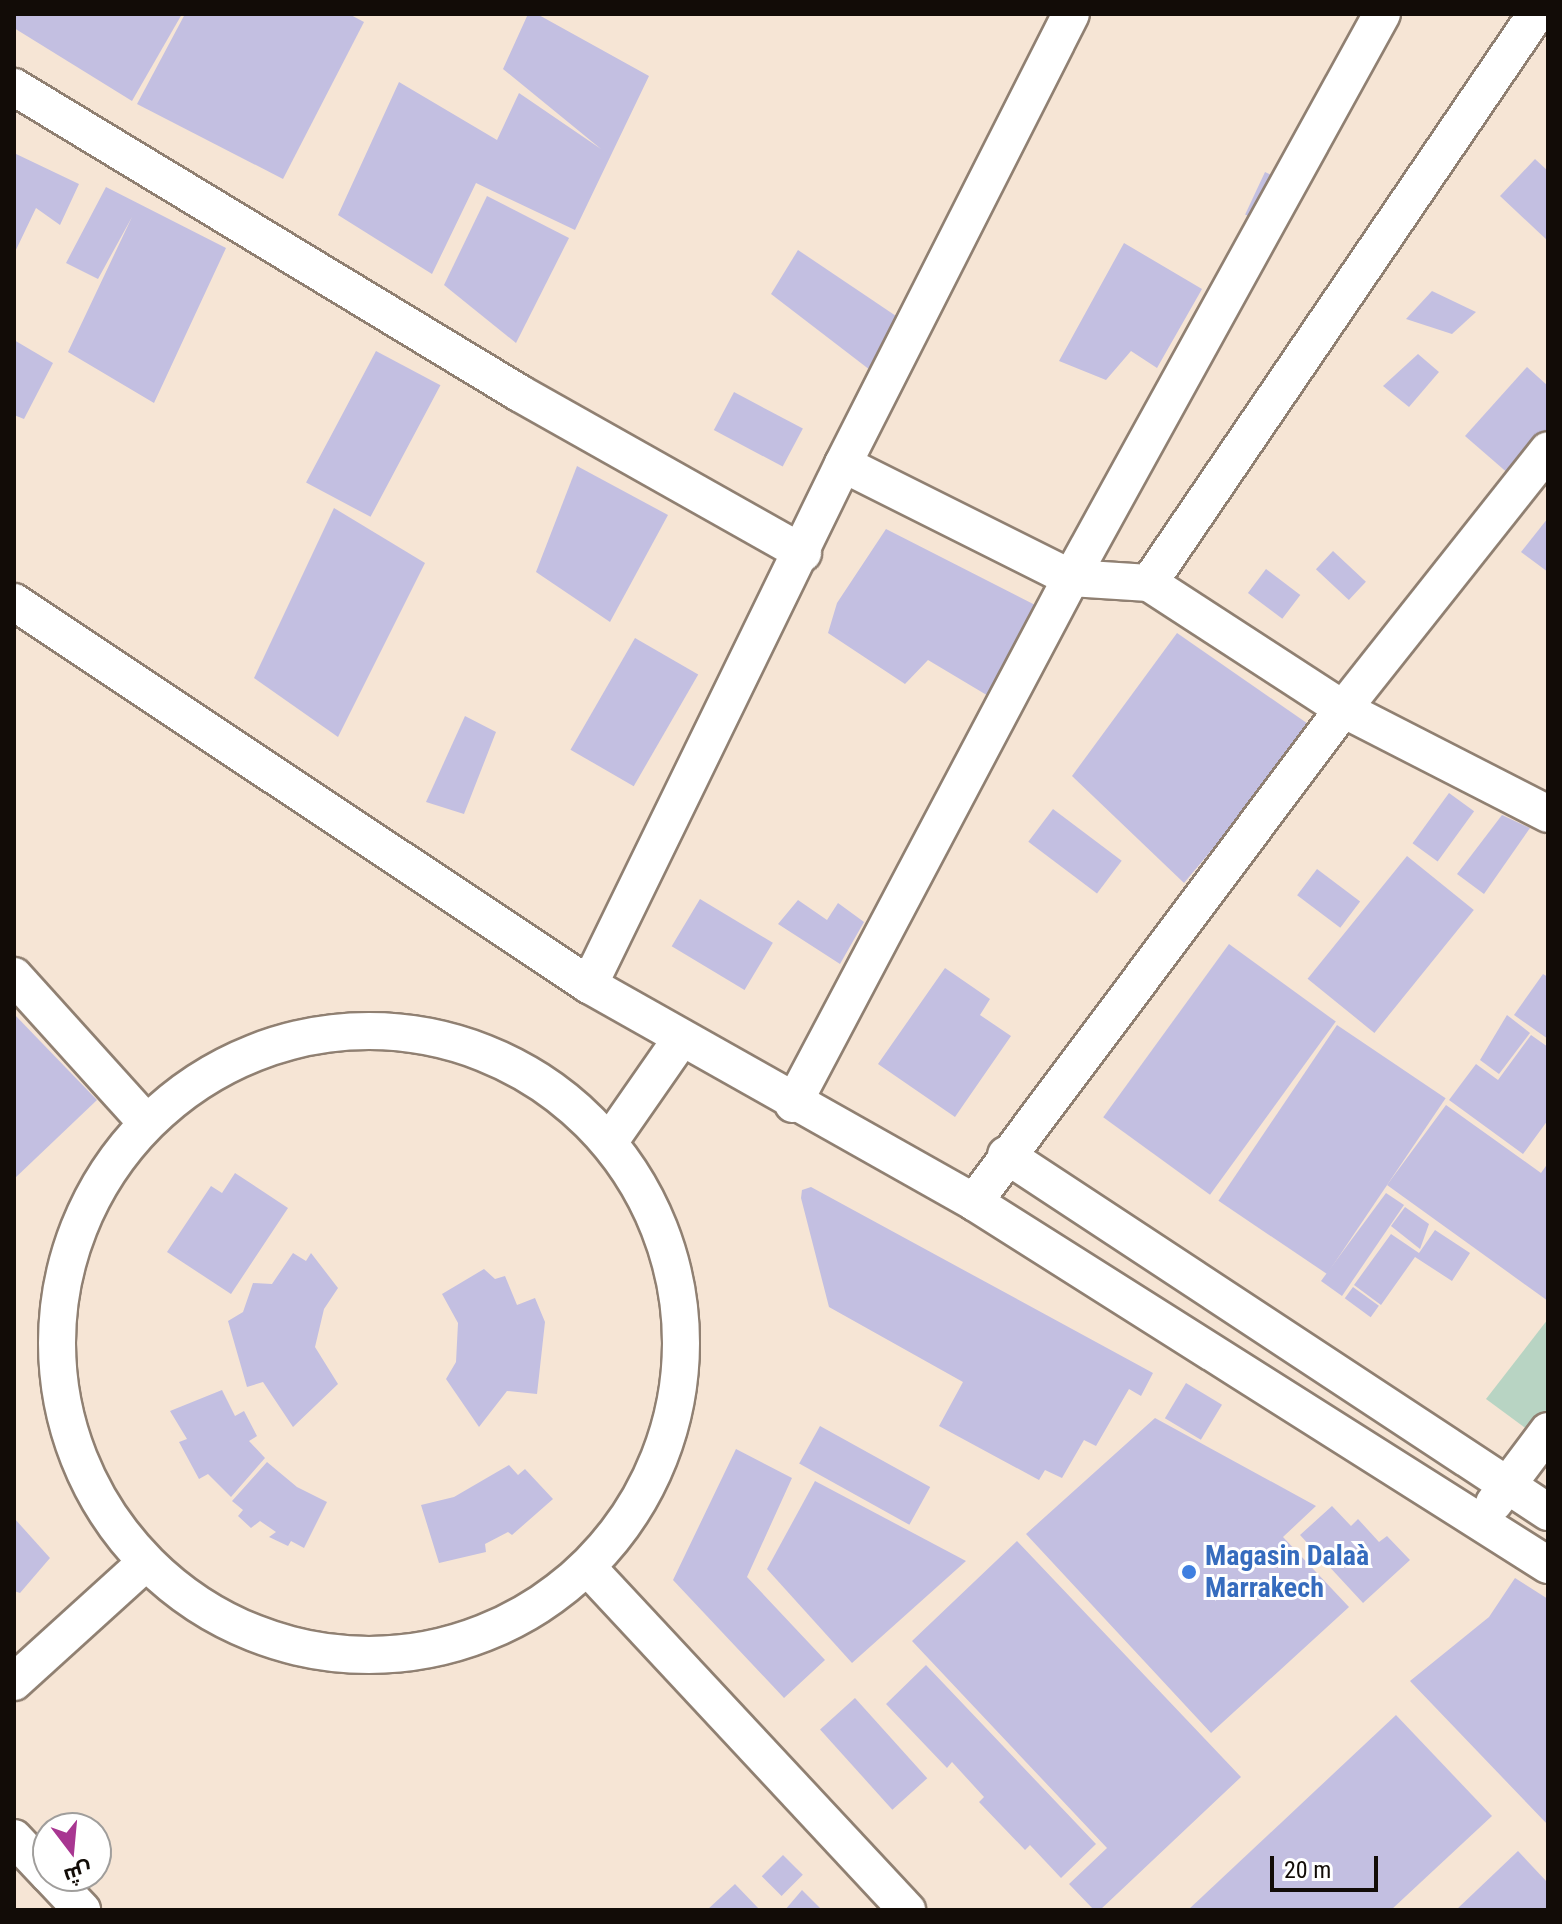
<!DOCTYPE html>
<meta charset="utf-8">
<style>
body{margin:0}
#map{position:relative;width:1562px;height:1924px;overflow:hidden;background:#f6e5d5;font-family:"Roboto Condensed",Cairo,sans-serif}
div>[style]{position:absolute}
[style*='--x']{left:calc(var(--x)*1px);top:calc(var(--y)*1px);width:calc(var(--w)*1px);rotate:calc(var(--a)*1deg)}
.green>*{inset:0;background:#b8d4c3}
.building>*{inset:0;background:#c3bfe1;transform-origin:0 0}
.roads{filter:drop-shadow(2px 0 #908072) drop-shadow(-2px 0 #908072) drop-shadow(0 2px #908072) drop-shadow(0 -2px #908072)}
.minor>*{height:36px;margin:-18px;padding:0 18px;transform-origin:18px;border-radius:18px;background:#fff}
.minor>.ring{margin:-18px;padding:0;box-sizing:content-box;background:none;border:36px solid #fff;border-radius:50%}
.dots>*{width:22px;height:22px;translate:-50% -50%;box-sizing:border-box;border:4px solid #fff;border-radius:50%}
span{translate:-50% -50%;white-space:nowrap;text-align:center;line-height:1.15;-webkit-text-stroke:6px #fff;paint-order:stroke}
.shop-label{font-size:28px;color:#366cbe;font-weight:700}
.left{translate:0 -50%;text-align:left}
.frame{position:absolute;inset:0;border:16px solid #120c07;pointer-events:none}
.north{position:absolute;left:32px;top:1812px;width:80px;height:80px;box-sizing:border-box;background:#fff;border:2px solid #a09e9c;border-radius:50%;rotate:164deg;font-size:22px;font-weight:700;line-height:32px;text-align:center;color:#120c07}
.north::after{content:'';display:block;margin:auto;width:28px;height:36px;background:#a83691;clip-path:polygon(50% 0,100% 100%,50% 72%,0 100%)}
.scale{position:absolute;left:1270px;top:1856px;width:108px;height:36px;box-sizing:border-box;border:4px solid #120c07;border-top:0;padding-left:10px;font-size:24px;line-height:28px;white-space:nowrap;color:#120c07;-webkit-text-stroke:6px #fff;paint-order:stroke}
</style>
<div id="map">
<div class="green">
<div style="clip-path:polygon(1548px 1319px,1548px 1418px,1535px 1435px,1486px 1399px)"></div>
</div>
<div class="building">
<div style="clip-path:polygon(14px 14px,182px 14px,132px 101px,14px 28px)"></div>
<div style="clip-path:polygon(185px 14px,349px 14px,364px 22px,283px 179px,137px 104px)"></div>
<div style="clip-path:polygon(528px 14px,537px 14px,649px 76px,575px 230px,476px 183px,432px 274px,338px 215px,399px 82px,497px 140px,519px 93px,601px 149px,503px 69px)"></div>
<div style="clip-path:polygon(14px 153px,79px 184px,60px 225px,36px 208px,14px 254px)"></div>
<div style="clip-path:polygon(1535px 159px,1548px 171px,1548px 241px,1500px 196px)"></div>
<div style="left:1265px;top:172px;width:21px;height:47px;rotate:25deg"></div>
<div style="clip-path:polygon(106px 187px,226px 248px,154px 403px,68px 352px,132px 217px,98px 279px,66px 263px)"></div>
<div style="clip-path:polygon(487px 196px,569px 238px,516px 343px,444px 285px)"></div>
<div style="clip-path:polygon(1124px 243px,1202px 289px,1157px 368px,1131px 351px,1106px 380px,1059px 361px)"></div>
<div style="clip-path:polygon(798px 250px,896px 316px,870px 370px,771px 294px)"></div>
<div style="clip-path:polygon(1432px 291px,1476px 312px,1452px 334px,1406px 319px)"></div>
<div style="clip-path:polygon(14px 340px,53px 363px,24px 419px,14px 415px)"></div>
<div style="left:376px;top:351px;width:73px;height:149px;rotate:28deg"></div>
<div style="clip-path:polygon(1418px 354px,1439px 372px,1409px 407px,1383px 386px)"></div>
<div style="clip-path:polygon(1527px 367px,1548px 386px,1548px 433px,1510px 475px,1465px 436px)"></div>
<div style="left:734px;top:392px;width:78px;height:43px;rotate:28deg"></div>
<div style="clip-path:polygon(577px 466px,668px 515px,610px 622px,536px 572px)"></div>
<div style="clip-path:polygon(334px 508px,425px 563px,338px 737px,254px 678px)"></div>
<div style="clip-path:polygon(1548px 518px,1548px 572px,1521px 552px)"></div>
<div style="clip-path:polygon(886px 529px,1041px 608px,990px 697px,928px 660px,905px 684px,828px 633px,837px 603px)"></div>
<div style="left:1333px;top:551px;width:45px;height:25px;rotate:43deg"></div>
<div style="left:1266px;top:569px;width:43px;height:30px;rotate:37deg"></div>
<div style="clip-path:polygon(1177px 633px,1314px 728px,1184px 883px,1072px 776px)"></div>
<div style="left:635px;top:638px;width:73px;height:129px;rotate:30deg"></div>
<div style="clip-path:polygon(465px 716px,496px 732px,464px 814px,426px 802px)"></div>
<div style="left:1449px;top:793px;width:31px;height:62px;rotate:36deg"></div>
<div style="left:1053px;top:809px;width:86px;height:41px;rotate:37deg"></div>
<div style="clip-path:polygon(1502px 815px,1530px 828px,1484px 894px,1457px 874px)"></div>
<div style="left:1407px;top:856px;width:86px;height:158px;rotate:39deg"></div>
<div style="left:1317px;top:869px;width:54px;height:33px;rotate:37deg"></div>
<div style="left:700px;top:899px;width:85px;height:55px;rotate:31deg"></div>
<div style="clip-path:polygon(798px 900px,827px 920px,838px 903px,864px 922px,840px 964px,778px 924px)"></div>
<div style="left:1229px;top:944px;width:132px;height:214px;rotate:36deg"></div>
<div style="clip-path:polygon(945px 968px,990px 999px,980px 1015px,1011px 1036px,955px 1117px,878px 1064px)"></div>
<div style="clip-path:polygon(1543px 974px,1548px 977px,1548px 1039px,1514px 1015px)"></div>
<div style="clip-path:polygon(14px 1014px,97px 1100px,14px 1179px)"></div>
<div style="clip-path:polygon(1507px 1015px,1530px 1033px,1499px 1074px,1480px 1060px)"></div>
<div style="left:1337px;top:1025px;width:131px;height:212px;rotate:34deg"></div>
<div style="clip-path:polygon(1531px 1035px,1548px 1047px,1548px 1120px,1523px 1154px,1449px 1100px,1476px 1064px,1498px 1080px)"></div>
<div style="clip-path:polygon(1446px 1105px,1541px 1173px,1548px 1163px,1548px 1301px,1387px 1185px)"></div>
<div style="clip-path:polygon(235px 1173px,288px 1208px,231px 1294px,167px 1252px,211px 1186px,222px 1193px)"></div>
<div style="clip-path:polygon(811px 1187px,1153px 1373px,1141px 1396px,1129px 1389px,1096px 1446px,1084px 1440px,1062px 1478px,1045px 1470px,1039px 1480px,939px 1426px,963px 1382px,829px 1307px,801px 1198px,802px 1190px)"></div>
<div style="clip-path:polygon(1386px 1193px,1404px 1205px,1342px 1296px,1321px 1281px)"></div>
<div style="clip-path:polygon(1405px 1207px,1429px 1224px,1420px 1249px,1391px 1226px)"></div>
<div style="clip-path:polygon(1435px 1230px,1470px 1253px,1452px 1281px,1415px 1257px,1381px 1305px,1354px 1285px,1391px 1234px,1419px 1253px)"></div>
<div style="clip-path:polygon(293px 1253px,306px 1261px,311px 1253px,338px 1288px,324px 1309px,315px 1347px,338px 1384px,293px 1427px,263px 1382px,247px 1387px,228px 1321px,243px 1312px,253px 1283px,272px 1284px)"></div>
<div style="clip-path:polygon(484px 1269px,495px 1279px,505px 1276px,517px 1305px,535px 1298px,545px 1322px,537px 1394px,507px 1391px,479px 1427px,446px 1379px,456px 1362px,458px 1323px,442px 1294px)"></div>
<div style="left:1353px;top:1287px;width:32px;height:14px;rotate:36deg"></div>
<div style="left:1186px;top:1383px;width:42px;height:41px;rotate:31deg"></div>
<div style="clip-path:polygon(222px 1390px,235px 1416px,244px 1411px,257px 1436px,249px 1441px,265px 1458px,231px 1497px,208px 1474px,199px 1479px,179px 1442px,187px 1439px,170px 1411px)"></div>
<div style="clip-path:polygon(1155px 1418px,1316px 1506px,1283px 1537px,1349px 1607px,1211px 1733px,1026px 1534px)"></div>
<div style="left:820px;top:1426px;width:126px;height:43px;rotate:29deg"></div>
<div style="clip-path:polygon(736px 1449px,792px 1478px,747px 1577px,825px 1660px,784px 1698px,673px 1580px)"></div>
<div style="clip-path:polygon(267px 1462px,297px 1487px,327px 1502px,304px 1548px,291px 1541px,288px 1546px,269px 1537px,276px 1532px,260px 1521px,251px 1528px,238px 1516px,243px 1510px,232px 1501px)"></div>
<div style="clip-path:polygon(509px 1465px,518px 1475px,525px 1469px,553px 1499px,512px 1535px,508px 1532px,485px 1544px,486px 1552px,439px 1563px,421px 1505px,454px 1497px)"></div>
<div style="clip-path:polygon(815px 1481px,966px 1561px,852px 1663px,767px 1569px)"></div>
<div style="clip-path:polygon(1332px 1506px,1351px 1526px,1358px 1519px,1379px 1542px,1387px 1536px,1410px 1560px,1363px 1603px,1300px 1535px)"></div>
<div style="clip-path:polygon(14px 1518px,50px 1558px,20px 1593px,14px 1591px)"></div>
<div style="clip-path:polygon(1017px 1541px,1241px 1777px,1100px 1910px,1094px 1910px,1069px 1884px,1107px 1848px,912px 1641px)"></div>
<div style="clip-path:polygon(1515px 1578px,1548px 1599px,1548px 1825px,1410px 1681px,1489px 1617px)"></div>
<div style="clip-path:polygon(926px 1665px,1096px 1844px,1061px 1878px,1030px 1845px,1025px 1850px,979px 1802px,984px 1797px,952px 1762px,947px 1768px,886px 1704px)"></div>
<div style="left:855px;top:1698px;width:108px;height:47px;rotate:48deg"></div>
<div style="clip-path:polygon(1396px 1715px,1492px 1816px,1391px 1910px,1188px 1910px)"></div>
<div style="clip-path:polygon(1518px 1851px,1548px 1883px,1548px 1910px,1456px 1910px)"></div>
<div style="left:783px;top:1855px;width:28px;height:30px;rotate:45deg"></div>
<div style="clip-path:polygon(735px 1884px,760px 1910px,707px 1910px)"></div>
<div style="clip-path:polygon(802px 1890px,822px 1910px,785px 1910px)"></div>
</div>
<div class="roads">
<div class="minor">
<div style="--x:14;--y:87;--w:590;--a:31.21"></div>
<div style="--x:519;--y:393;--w:326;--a:29.4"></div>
<div style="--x:843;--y:464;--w:255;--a:26.6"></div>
<div style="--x:1071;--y:578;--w:78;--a:3.7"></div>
<div style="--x:1149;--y:583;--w:231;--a:33"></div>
<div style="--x:1343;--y:709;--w:230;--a:27.1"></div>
<div style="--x:1149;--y:583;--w:688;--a:-55.78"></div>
<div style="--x:14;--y:602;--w:691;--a:33.67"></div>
<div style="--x:589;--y:985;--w:442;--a:29.4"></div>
<div style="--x:974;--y:1202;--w:679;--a:32.31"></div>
<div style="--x:14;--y:976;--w:197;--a:47.9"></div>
<div style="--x:589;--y:985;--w:580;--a:-64.01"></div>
<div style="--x:843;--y:464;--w:504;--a:-63.13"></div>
<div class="ring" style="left:57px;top:1031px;width:588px;height:588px"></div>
<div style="--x:793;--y:1104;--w:595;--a:-62.14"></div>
<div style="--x:1071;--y:578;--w:644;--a:-61.13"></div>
<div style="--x:610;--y:1141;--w:124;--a:-55.2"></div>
<div style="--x:1006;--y:1155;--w:649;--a:33.37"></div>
<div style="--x:974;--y:1202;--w:616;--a:-53.19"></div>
<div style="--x:1343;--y:709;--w:330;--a:-51.6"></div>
<div style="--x:1494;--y:1503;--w:90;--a:-53.1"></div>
<div style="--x:588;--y:1568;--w:468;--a:47"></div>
<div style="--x:14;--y:1682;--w:176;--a:-42.2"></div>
<div style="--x:14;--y:1838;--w:50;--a:46.6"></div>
<div style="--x:50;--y:1876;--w:47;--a:46.7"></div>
</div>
</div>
<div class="dots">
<div style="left:1189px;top:1572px;background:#3f7fe0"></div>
</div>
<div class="shop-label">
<span class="left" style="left:1205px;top:1572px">Magasin Dalaà<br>Marrakech</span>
</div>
<div class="frame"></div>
<div class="north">ش</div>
<div class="scale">20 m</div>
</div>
